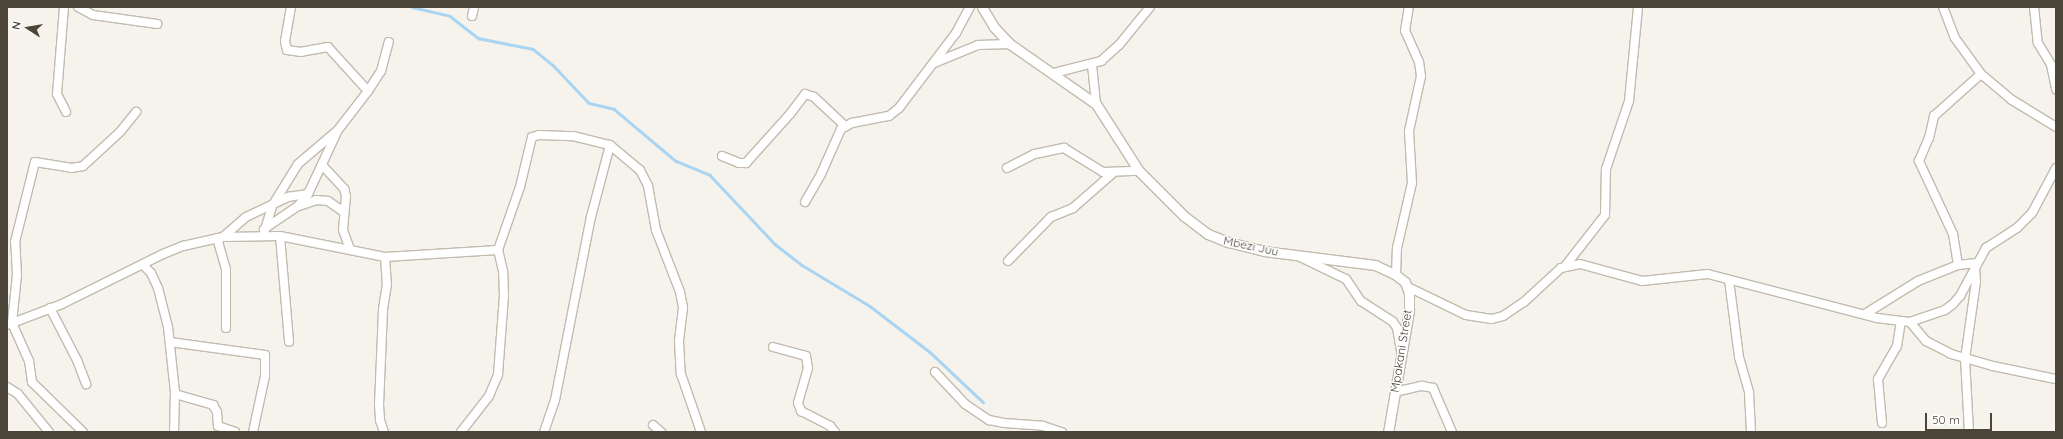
<!DOCTYPE html>
<style>
body{margin:0}
#map{position:relative;width:2063px;height:439px;overflow:hidden;background:#f6f3ec;font-family:Quicksand,sans-serif}
div>[style]{position:absolute}
[style*='--x']{left:calc(var(--x)*1px);top:calc(var(--y)*1px);width:calc(var(--w)*1px);rotate:calc(var(--a)*1deg)}
.stream>*{height:2.5px;margin:-1.25px;padding:0 1.25px;transform-origin:1.25px;border-radius:1.25px;background:#a9d4f2}
.roads{filter:drop-shadow(1px 0 #c2bbae) drop-shadow(-1px 0 #c2bbae) drop-shadow(0 1px #c2bbae) drop-shadow(0 -1px #c2bbae)}
.minor>*{height:8px;margin:-4px;padding:0 4px;transform-origin:4px;border-radius:4px;background:#fff}
.tertiary>*{height:9px;margin:-4.5px;padding:0 4.5px;transform-origin:4.5px;border-radius:4.5px;background:#fff}
span{translate:-50% -50%;white-space:nowrap;text-align:center;line-height:1.15;-webkit-text-stroke:3px #fff;paint-order:stroke}
.street-label{font-size:12px;color:#4b4439}
.frame{position:absolute;inset:0;border:8px solid #4b4439;pointer-events:none}
.north{position:absolute;left:8px;top:8px;width:40px;height:40px;-webkit-text-stroke:3px #fff;paint-order:stroke;rotate:282deg;font-size:11px;font-weight:700;line-height:16px;text-align:center;color:#4b4439}
.north::after{content:'';display:block;margin:auto;width:14px;height:18px;background:#4b4439;clip-path:polygon(50% 0,100% 100%,50% 72%,0 100%)}
.scale{position:absolute;left:1925px;top:413px;width:67px;height:18px;box-sizing:border-box;border:2px solid #4b4439;border-top:0;padding-left:5px;font-size:12px;line-height:14px;white-space:nowrap;color:#4b4439;-webkit-text-stroke:3px #fff;paint-order:stroke}
</style>
<div id="map">
<div class="stream">
<div style="--x:412;--y:7;--w:39;--a:13"></div>
<div style="--x:450;--y:16;--w:36;--a:38"></div>
<div style="--x:478;--y:38;--w:56;--a:11.3"></div>
<div style="--x:533;--y:49;--w:26;--a:39"></div>
<div style="--x:553;--y:65;--w:52;--a:46.5"></div>
<div style="--x:589;--y:103;--w:26;--a:13"></div>
<div style="--x:614;--y:109;--w:81;--a:40"></div>
<div style="--x:676;--y:161;--w:37;--a:22"></div>
<div style="--x:710;--y:175;--w:95;--a:46.7"></div>
<div style="--x:775;--y:244;--w:34;--a:38"></div>
<div style="--x:802;--y:265;--w:79;--a:31.1"></div>
<div style="--x:870;--y:306;--w:76;--a:37.5"></div>
<div style="--x:930;--y:352;--w:73;--a:43.3"></div>
</div>
<div class="roads">
<div class="minor">
<div style="--x:64;--y:7;--w:87;--a:94.6"></div>
<div style="--x:57;--y:94;--w:20;--a:63"></div>
<div style="--x:78;--y:7;--w:17;--a:28"></div>
<div style="--x:93;--y:15;--w:65;--a:8"></div>
<div style="--x:1943;--y:7;--w:33;--a:69"></div>
<div style="--x:1955;--y:38;--w:44;--a:54.2"></div>
<div style="--x:1981;--y:74;--w:40;--a:40"></div>
<div style="--x:2012;--y:100;--w:52;--a:31.5"></div>
<div style="--x:2034;--y:7;--w:36;--a:84"></div>
<div style="--x:2038;--y:43;--w:26;--a:59"></div>
<div style="--x:2051;--y:65;--w:25;--a:78"></div>
<div style="--x:472;--y:16;--w:9;--a:-77"></div>
<div style="--x:934;--y:63;--w:48;--a:-22.2"></div>
<div style="--x:978;--y:45;--w:32;--a:-2"></div>
<div style="--x:1092;--y:65;--w:39;--a:84"></div>
<div style="--x:1054;--y:73;--w:49;--a:-14.3"></div>
<div style="--x:1101;--y:61;--w:24;--a:-42"></div>
<div style="--x:1119;--y:45;--w:49;--a:-50.8"></div>
<div style="--x:368;--y:91;--w:24;--a:-57"></div>
<div style="--x:381;--y:71;--w:30;--a:-75"></div>
<div style="--x:722;--y:156;--w:18;--a:22"></div>
<div style="--x:739;--y:163;--w:7;--a:0"></div>
<div style="--x:746;--y:163;--w:66;--a:-48.1"></div>
<div style="--x:790;--y:114;--w:25;--a:-53"></div>
<div style="--x:805;--y:94;--w:9;--a:18"></div>
<div style="--x:814;--y:97;--w:42;--a:43.1"></div>
<div style="--x:322;--y:165;--w:33;--a:47"></div>
<div style="--x:344;--y:189;--w:7;--a:74"></div>
<div style="--x:346;--y:196;--w:34;--a:95"></div>
<div style="--x:343;--y:230;--w:20;--a:70"></div>
<div style="--x:1007;--y:168;--w:31;--a:-27"></div>
<div style="--x:1035;--y:154;--w:30;--a:-12"></div>
<div style="--x:1064;--y:148;--w:46;--a:31.6"></div>
<div style="--x:1103;--y:172;--w:36;--a:-2"></div>
<div style="--x:805;--y:202;--w:32;--a:-60"></div>
<div style="--x:821;--y:174;--w:49;--a:-66"></div>
<div style="--x:841;--y:129;--w:13;--a:-29"></div>
<div style="--x:852;--y:123;--w:38;--a:-11"></div>
<div style="--x:889;--y:116;--w:13;--a:-39"></div>
<div style="--x:899;--y:108;--w:94;--a:-52.8"></div>
<div style="--x:956;--y:33;--w:30;--a:-62"></div>
<div style="--x:299;--y:206;--w:18;--a:-19"></div>
<div style="--x:316;--y:200;--w:12;--a:5"></div>
<div style="--x:328;--y:201;--w:19;--a:35"></div>
<div style="--x:264;--y:229;--w:41;--a:-34.1"></div>
<div style="--x:298;--y:206;--w:16;--a:-50"></div>
<div style="--x:308;--y:194;--w:68;--a:-64.9"></div>
<div style="--x:263;--y:236;--w:31;--a:-73"></div>
<div style="--x:272;--y:206;--w:49;--a:-58.2"></div>
<div style="--x:298;--y:164;--w:52;--a:-40.4"></div>
<div style="--x:338;--y:130;--w:49;--a:-52.4"></div>
<div style="--x:368;--y:91;--w:59;--a:-132.3"></div>
<div style="--x:328;--y:47;--w:27;--a:170"></div>
<div style="--x:301;--y:52;--w:14;--a:-172"></div>
<div style="--x:287;--y:50;--w:9;--a:-103"></div>
<div style="--x:285;--y:41;--w:35;--a:-80"></div>
<div style="--x:280;--y:236;--w:106;--a:85.1"></div>
<div style="--x:223;--y:237;--w:30;--a:-41"></div>
<div style="--x:246;--y:217;--w:47;--a:-25.5"></div>
<div style="--x:288;--y:197;--w:20;--a:-9"></div>
<div style="--x:217;--y:238;--w:32;--a:74"></div>
<div style="--x:226;--y:269;--w:59;--a:90"></div>
<div style="--x:385;--y:257;--w:113;--a:-3.5"></div>
<div style="--x:498;--y:250;--w:67;--a:-70.8"></div>
<div style="--x:520;--y:187;--w:51;--a:-76.5"></div>
<div style="--x:532;--y:137;--w:7;--a:-16"></div>
<div style="--x:539;--y:135;--w:34;--a:2"></div>
<div style="--x:573;--y:136;--w:38;--a:14"></div>
<div style="--x:610;--y:145;--w:39;--a:40"></div>
<div style="--x:640;--y:170;--w:18;--a:63"></div>
<div style="--x:648;--y:186;--w:45;--a:79.7"></div>
<div style="--x:656;--y:230;--w:66;--a:68.8"></div>
<div style="--x:680;--y:292;--w:16;--a:79"></div>
<div style="--x:683;--y:308;--w:33;--a:97"></div>
<div style="--x:679;--y:341;--w:33;--a:87"></div>
<div style="--x:681;--y:374;--w:61;--a:71"></div>
<div style="--x:1300;--y:257;--w:51;--a:25.6"></div>
<div style="--x:1346;--y:279;--w:27;--a:56"></div>
<div style="--x:1361;--y:301;--w:38;--a:33"></div>
<div style="--x:1393;--y:322;--w:7;--a:56"></div>
<div style="--x:1397;--y:328;--w:22;--a:80"></div>
<div style="--x:1008;--y:261;--w:62;--a:-45.7"></div>
<div style="--x:1051;--y:217;--w:24;--a:-22"></div>
<div style="--x:1073;--y:208;--w:52;--a:-41.1"></div>
<div style="--x:143;--y:265;--w:11;--a:45"></div>
<div style="--x:151;--y:273;--w:17;--a:65"></div>
<div style="--x:158;--y:288;--w:40;--a:75.6"></div>
<div style="--x:168;--y:327;--w:65;--a:83.9"></div>
<div style="--x:175;--y:392;--w:40;--a:91.4"></div>
<div style="--x:1566;--y:265;--w:63;--a:-52"></div>
<div style="--x:1605;--y:215;--w:46;--a:-88.8"></div>
<div style="--x:1606;--y:169;--w:72;--a:-71.3"></div>
<div style="--x:1629;--y:101;--w:94;--a:-84.5"></div>
<div style="--x:1958;--y:265;--w:31;--a:-99"></div>
<div style="--x:1953;--y:234;--w:81;--a:-115"></div>
<div style="--x:1919;--y:161;--w:25;--a:-67"></div>
<div style="--x:1929;--y:138;--w:23;--a:-77"></div>
<div style="--x:1934;--y:116;--w:63;--a:-41.8"></div>
<div style="--x:1396;--y:275;--w:27;--a:-88"></div>
<div style="--x:1397;--y:248;--w:67;--a:-77"></div>
<div style="--x:1412;--y:183;--w:52;--a:-93.3"></div>
<div style="--x:1409;--y:131;--w:56;--a:-77.7"></div>
<div style="--x:1421;--y:76;--w:14;--a:-98"></div>
<div style="--x:1419;--y:62;--w:34;--a:-114"></div>
<div style="--x:1405;--y:31;--w:24;--a:-81"></div>
<div style="--x:1729;--y:280;--w:78;--a:82.6"></div>
<div style="--x:1739;--y:357;--w:37;--a:74"></div>
<div style="--x:1749;--y:393;--w:39;--a:87"></div>
<div style="--x:1408;--y:287;--w:64;--a:25.8"></div>
<div style="--x:1466;--y:315;--w:26;--a:9"></div>
<div style="--x:1492;--y:319;--w:11;--a:-15"></div>
<div style="--x:1503;--y:316;--w:25;--a:-34"></div>
<div style="--x:1524;--y:302;--w:50;--a:-42.6"></div>
<div style="--x:1561;--y:268;--w:19;--a:-12"></div>
<div style="--x:1580;--y:264;--w:64;--a:15.3"></div>
<div style="--x:1642;--y:281;--w:66;--a:-6.1"></div>
<div style="--x:1708;--y:274;--w:175;--a:14.6"></div>
<div style="--x:1877;--y:318;--w:33;--a:7"></div>
<div style="--x:1910;--y:322;--w:37;--a:-19"></div>
<div style="--x:1945;--y:310;--w:10;--a:-37"></div>
<div style="--x:1953;--y:304;--w:11;--a:-49"></div>
<div style="--x:1960;--y:296;--w:55;--a:-61.6"></div>
<div style="--x:1986;--y:248;--w:37;--a:-33"></div>
<div style="--x:2017;--y:228;--w:21;--a:-45"></div>
<div style="--x:2032;--y:213;--w:51;--a:-61.9"></div>
<div style="--x:50;--y:308;--w:59;--a:62.6"></div>
<div style="--x:77;--y:360;--w:26;--a:69"></div>
<div style="--x:1865;--y:314;--w:62;--a:-31.9"></div>
<div style="--x:1918;--y:281;--w:43;--a:-21.8"></div>
<div style="--x:1958;--y:265;--w:19;--a:-6"></div>
<div style="--x:1910;--y:322;--w:25;--a:50"></div>
<div style="--x:1926;--y:341;--w:28;--a:27"></div>
<div style="--x:1951;--y:354;--w:44;--a:15.9"></div>
<div style="--x:1993;--y:366;--w:64;--a:11.7"></div>
<div style="--x:7;--y:325;--w:59;--a:-20.9"></div>
<div style="--x:62;--y:304;--w:113;--a:-26.3"></div>
<div style="--x:163;--y:254;--w:22;--a:-22"></div>
<div style="--x:183;--y:246;--w:41;--a:-12.7"></div>
<div style="--x:223;--y:237;--w:57;--a:-1"></div>
<div style="--x:280;--y:236;--w:107;--a:11.3"></div>
<div style="--x:385;--y:257;--w:27;--a:86"></div>
<div style="--x:387;--y:284;--w:26;--a:99"></div>
<div style="--x:383;--y:310;--w:95;--a:92.4"></div>
<div style="--x:379;--y:405;--w:15;--a:86"></div>
<div style="--x:380;--y:420;--w:13;--a:72"></div>
<div style="--x:170;--y:342;--w:96;--a:7.8"></div>
<div style="--x:265;--y:355;--w:21;--a:90"></div>
<div style="--x:265;--y:376;--w:57;--a:102.1"></div>
<div style="--x:773;--y:347;--w:34;--a:15"></div>
<div style="--x:806;--y:356;--w:12;--a:81"></div>
<div style="--x:808;--y:368;--w:36;--a:106"></div>
<div style="--x:798;--y:403;--w:9;--a:69"></div>
<div style="--x:801;--y:411;--w:33;--a:27"></div>
<div style="--x:830;--y:426;--w:8;--a:50"></div>
<div style="--x:935;--y:372;--w:44;--a:46.8"></div>
<div style="--x:965;--y:404;--w:29;--a:34"></div>
<div style="--x:989;--y:420;--w:15;--a:11"></div>
<div style="--x:1004;--y:423;--w:39;--a:4"></div>
<div style="--x:1043;--y:426;--w:20;--a:18"></div>
<div style="--x:7;--y:387;--w:13;--a:32"></div>
<div style="--x:18;--y:394;--w:49;--a:50.8"></div>
<div style="--x:1395;--y:392;--w:28;--a:-13"></div>
<div style="--x:1422;--y:386;--w:11;--a:10"></div>
<div style="--x:1433;--y:388;--w:48;--a:66.6"></div>
<div style="--x:175;--y:394;--w:40;--a:16"></div>
<div style="--x:213;--y:405;--w:8;--a:60"></div>
<div style="--x:217;--y:412;--w:14;--a:86"></div>
<div style="--x:218;--y:426;--w:18;--a:19"></div>
<div style="--x:1882;--y:423;--w:44;--a:-95.2"></div>
<div style="--x:1878;--y:379;--w:38;--a:-60"></div>
<div style="--x:1897;--y:346;--w:24;--a:-81"></div>
<div style="--x:653;--y:425;--w:11;--a:41"></div>
<div style="--x:83;--y:432;--w:71;--a:-135.6"></div>
<div style="--x:32;--y:382;--w:21;--a:-98"></div>
<div style="--x:29;--y:361;--w:42;--a:-114.1"></div>
<div style="--x:12;--y:323;--w:48;--a:-84.1"></div>
<div style="--x:17;--y:275;--w:33;--a:-93"></div>
<div style="--x:15;--y:242;--w:82;--a:-76"></div>
<div style="--x:35;--y:162;--w:36;--a:9"></div>
<div style="--x:71;--y:168;--w:12;--a:-9"></div>
<div style="--x:83;--y:166;--w:50;--a:-42.6"></div>
<div style="--x:120;--y:132;--w:26;--a:-51"></div>
<div style="--x:461;--y:432;--w:46;--a:-52.1"></div>
<div style="--x:489;--y:396;--w:23;--a:-67"></div>
<div style="--x:498;--y:375;--w:79;--a:-85.7"></div>
<div style="--x:504;--y:296;--w:25;--a:-92"></div>
<div style="--x:503;--y:271;--w:22;--a:-103"></div>
<div style="--x:544;--y:432;--w:34;--a:-71"></div>
<div style="--x:555;--y:400;--w:187;--a:-78.9"></div>
<div style="--x:591;--y:217;--w:74;--a:-75.2"></div>
<div style="--x:1969;--y:432;--w:73;--a:-93.1"></div>
<div style="--x:1965;--y:359;--w:78;--a:-81.9"></div>
<div style="--x:1976;--y:282;--w:16;--a:-94"></div>
</div>
<div class="tertiary">
<div style="--x:982;--y:7;--w:23;--a:59"></div>
<div style="--x:994;--y:27;--w:23;--a:47"></div>
<div style="--x:1010;--y:44;--w:105;--a:34.9"></div>
<div style="--x:1096;--y:104;--w:80;--a:57.3"></div>
<div style="--x:1139;--y:171;--w:64;--a:45"></div>
<div style="--x:1184;--y:216;--w:30;--a:37"></div>
<div style="--x:1208;--y:234;--w:22;--a:22"></div>
<div style="--x:1228;--y:242;--w:37;--a:14"></div>
<div style="--x:1264;--y:251;--w:112;--a:7.2"></div>
<div style="--x:1375;--y:265;--w:23;--a:25"></div>
<div style="--x:1396;--y:275;--w:11;--a:38"></div>
<div style="--x:1405;--y:282;--w:12;--a:70"></div>
<div style="--x:1409;--y:293;--w:18;--a:90"></div>
<div style="--x:1409;--y:311;--w:123;--a:99.8"></div>
</div>
</div>
<div class="street-label">
<span style="left:1251px;top:246px;rotate:12deg">Mbezi Juu</span>
<span style="left:1401px;top:351px;rotate:-81deg">Mpakani Street</span>
</div>
<div class="frame"></div>
<div class="north">N</div>
<div class="scale">50 m</div>
</div>
